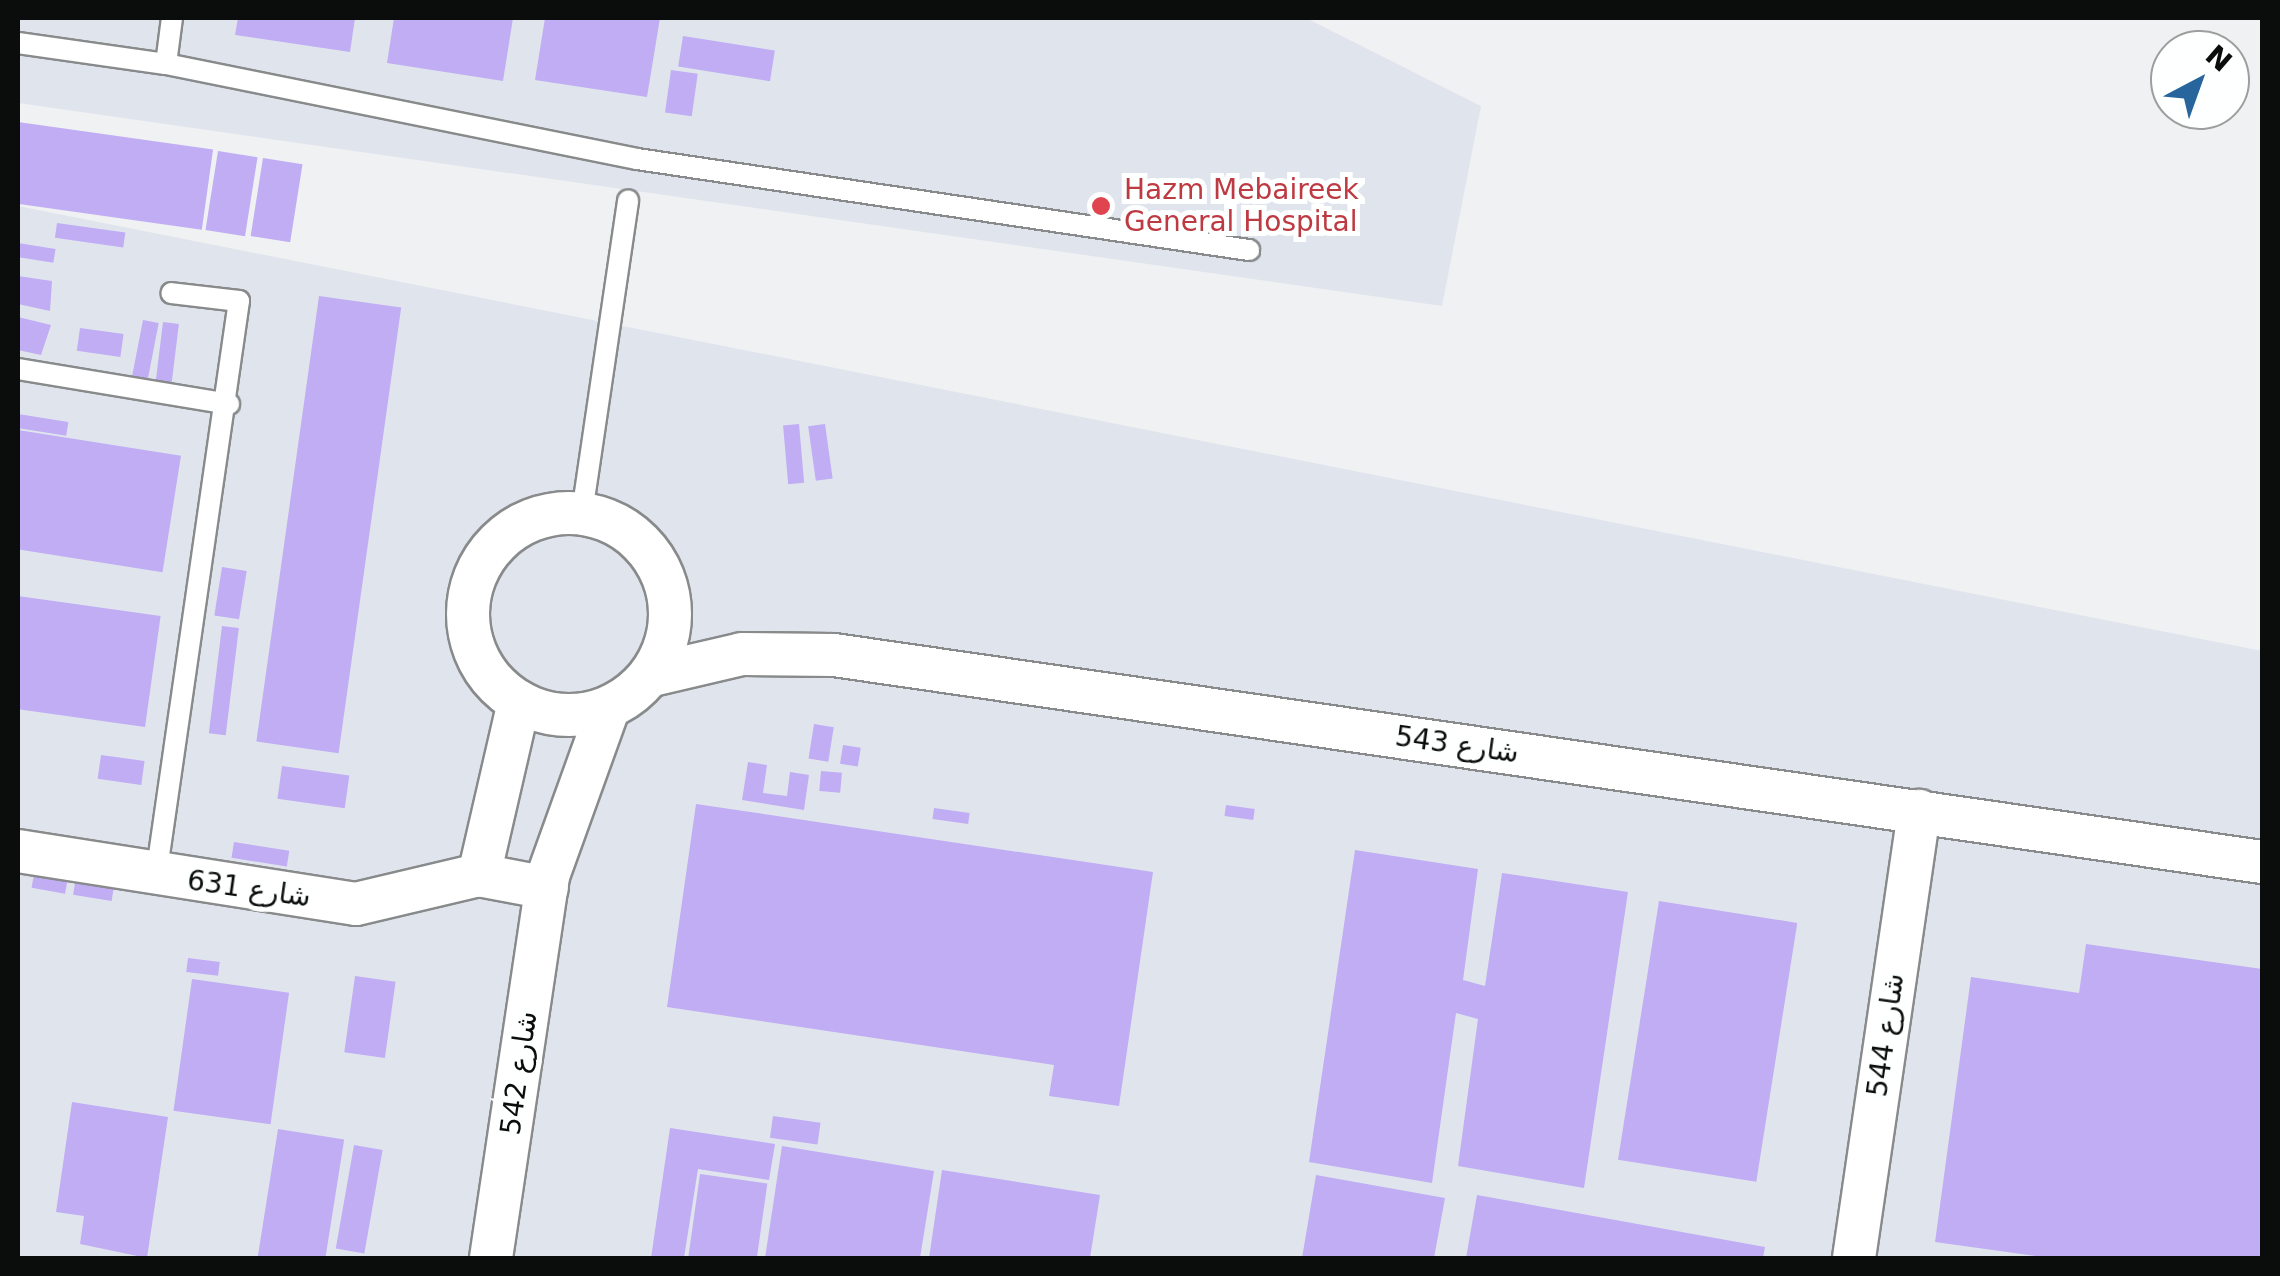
<!DOCTYPE html>
<meta charset="utf-8">
<style>
body{margin:0}
#map{position:relative;width:2280px;height:1276px;overflow:hidden;background:#f0f1f3;font-family:"DejaVu Sans",Cairo,sans-serif}
div>[style]{position:absolute}
[style*='--x']{left:calc(var(--x)*1px);top:calc(var(--y)*1px);width:calc(var(--w)*1px);rotate:calc(var(--a)*1deg)}
.built>*{inset:0;background:#e0e5ed}
.building>*{inset:0;background:#c0adf4;transform-origin:0 0}
.roads{filter:drop-shadow(2px 0 #888a8b) drop-shadow(-2px 0 #888a8b) drop-shadow(0 2px #888a8b) drop-shadow(0 -2px #888a8b)}
.service>*{height:20px;margin:-10px;padding:0 10px;transform-origin:10px;border-radius:10px;background:#fff}
.minor>*{height:42px;margin:-21px;padding:0 21px;transform-origin:21px;border-radius:21px;background:#fff}
.minor>.ring{margin:-21px;padding:0;box-sizing:content-box;background:none;border:42px solid #fff;border-radius:50%}
.dots>*{width:28px;height:28px;translate:-50% -50%;box-sizing:border-box;border:5px solid #feffff;border-radius:50%}
span{translate:-50% -50%;white-space:nowrap;text-align:center;line-height:1.15;-webkit-text-stroke:10px #feffff;paint-order:stroke}
.health-label{font-size:28px;color:#be3a42}
.left{translate:0 -50%;text-align:left}
.street-label{font-size:28px;color:#0b0c0c}
.frame{position:absolute;inset:0;border:20px solid #0b0c0c;pointer-events:none}
.north{position:absolute;left:2150px;top:30px;width:100px;height:100px;box-sizing:border-box;background:#feffff;border:2px solid #9d9e9e;border-radius:50%;rotate:41deg;font-size:28px;font-weight:700;line-height:40px;text-align:center;color:#0b0c0c}
.north::after{content:'';display:block;margin:auto;width:35px;height:45px;background:#28659c;clip-path:polygon(50% 0,100% 100%,50% 72%,0 100%)}
</style>
<div id="map">
<div class="built">
<div style="clip-path:polygon(18px 18px,1306px 18px,1481px 106px,1442px 306px,18px 103px)"></div>
<div style="clip-path:polygon(18px 206px,2262px 651px,2262px 1258px,18px 1258px)"></div>
</div>
<div class="building">
<div style="clip-path:polygon(238px 18px,355px 18px,350px 52px,235px 35px)"></div>
<div style="clip-path:polygon(394px 18px,513px 18px,503px 81px,387px 63px)"></div>
<div style="clip-path:polygon(545px 18px,660px 18px,647px 97px,535px 80px)"></div>
<div style="left:683px;top:36px;width:93px;height:31px;rotate:9deg"></div>
<div style="left:671px;top:70px;width:27px;height:43px;rotate:8deg"></div>
<div style="left:18px;top:122px;width:197px;height:81px;rotate:8deg"></div>
<div style="left:218px;top:151px;width:40px;height:80px;rotate:9deg"></div>
<div style="left:263px;top:158px;width:40px;height:79px;rotate:9deg"></div>
<div style="left:57px;top:223px;width:69px;height:15px;rotate:8deg"></div>
<div style="left:18px;top:243px;width:38px;height:14px;rotate:9deg"></div>
<div style="clip-path:polygon(18px 276px,52px 281px,50px 311px,18px 304px)"></div>
<div style="left:319px;top:296px;width:83px;height:450px;rotate:8deg"></div>
<div style="clip-path:polygon(18px 317px,51px 325px,41px 355px,18px 350px)"></div>
<div style="left:143px;top:320px;width:16px;height:57px;rotate:11deg"></div>
<div style="left:163px;top:322px;width:16px;height:60px;rotate:7deg"></div>
<div style="left:80px;top:328px;width:44px;height:23px;rotate:8deg"></div>
<div style="left:18px;top:414px;width:51px;height:14px;rotate:9deg"></div>
<div style="left:799px;top:424px;width:59px;height:16px;rotate:85deg"></div>
<div style="left:825px;top:424px;width:55px;height:17px;rotate:82deg"></div>
<div style="left:18px;top:430px;width:165px;height:118px;rotate:9deg"></div>
<div style="left:222px;top:567px;width:25px;height:49px;rotate:9deg"></div>
<div style="left:18px;top:596px;width:144px;height:112px;rotate:8deg"></div>
<div style="left:222px;top:626px;width:17px;height:108px;rotate:7deg"></div>
<div style="left:814px;top:724px;width:20px;height:35px;rotate:9deg"></div>
<div style="left:843px;top:745px;width:18px;height:19px;rotate:9deg"></div>
<div style="left:101px;top:755px;width:44px;height:24px;rotate:8deg"></div>
<div style="clip-path:polygon(748px 762px,767px 765px,763px 793px,787px 796px,790px 772px,809px 775px,804px 810px,742px 800px)"></div>
<div style="left:282px;top:766px;width:68px;height:33px;rotate:8deg"></div>
<div style="left:821px;top:771px;width:21px;height:20px;rotate:5deg"></div>
<div style="clip-path:polygon(696px 804px,1153px 872px,1119px 1106px,1049px 1096px,1054px 1065px,667px 1007px)"></div>
<div style="left:1226px;top:805px;width:29px;height:11px;rotate:8deg"></div>
<div style="left:934px;top:808px;width:36px;height:11px;rotate:8deg"></div>
<div style="left:234px;top:842px;width:56px;height:16px;rotate:9deg"></div>
<div style="clip-path:polygon(1355px 850px,1478px 869px,1463px 980px,1485px 986px,1502px 873px,1628px 892px,1584px 1188px,1458px 1166px,1478px 1019px,1456px 1013px,1432px 1183px,1309px 1162px)"></div>
<div style="left:34px;top:874px;width:34px;height:14px;rotate:10deg"></div>
<div style="left:75px;top:883px;width:39px;height:12px;rotate:9deg"></div>
<div style="left:1659px;top:901px;width:140px;height:262px;rotate:9deg"></div>
<div style="clip-path:polygon(2086px 944px,2262px 969px,2262px 1258px,2050px 1258px,1935px 1242px,1971px 977px,2079px 993px)"></div>
<div style="left:188px;top:958px;width:32px;height:14px;rotate:7deg"></div>
<div style="left:355px;top:976px;width:41px;height:77px;rotate:8deg"></div>
<div style="left:192px;top:979px;width:98px;height:133px;rotate:8deg"></div>
<div style="clip-path:polygon(72px 1102px,168px 1117px,147px 1258px,80px 1244px,84px 1216px,56px 1212px)"></div>
<div style="left:773px;top:1116px;width:48px;height:22px;rotate:8deg"></div>
<div style="clip-path:polygon(670px 1128px,775px 1144px,769px 1180px,698px 1169px,684px 1258px,651px 1258px)"></div>
<div style="left:278px;top:1129px;width:67px;height:130px;rotate:9deg"></div>
<div style="left:354px;top:1145px;width:29px;height:105px;rotate:10deg"></div>
<div style="clip-path:polygon(782px 1146px,934px 1171px,920px 1258px,765px 1258px)"></div>
<div style="clip-path:polygon(942px 1170px,1100px 1195px,1090px 1258px,929px 1258px)"></div>
<div style="left:700px;top:1174px;width:68px;height:85px;rotate:8deg"></div>
<div style="clip-path:polygon(1316px 1175px,1445px 1198px,1434px 1258px,1302px 1258px)"></div>
<div style="clip-path:polygon(1477px 1195px,1765px 1247px,1763px 1258px,1466px 1258px)"></div>
</div>
<div class="roads">
<div class="service">
<div style="--x:18;--y:43;--w:149;--a:8.1"></div>
<div style="--x:166;--y:64;--w:46;--a:-82.6"></div>
<div style="--x:166;--y:64;--w:480;--a:11.4"></div>
<div style="--x:637;--y:159;--w:619;--a:8.46"></div>
<div style="--x:18;--y:369;--w:214;--a:9.4"></div>
<div style="--x:582;--y:513;--w:316;--a:-81.6"></div>
<div style="--x:156;--y:876;--w:581;--a:-81.79"></div>
<div style="--x:239;--y:301;--w:68;--a:-173.3"></div>
</div>
<div class="minor">
<div class="ring" style="left:468px;top:513px;width:160px;height:160px"></div>
<div style="--x:652;--y:675;--w:92;--a:-13.1"></div>
<div style="--x:742;--y:654;--w:92;--a:0.6"></div>
<div style="--x:834;--y:655;--w:1443;--a:8.25"></div>
<div style="--x:519;--y:702;--w:178;--a:103"></div>
<div style="--x:479;--y:875;--w:69;--a:10.8"></div>
<div style="--x:18;--y:851;--w:342;--a:8.9"></div>
<div style="--x:356;--y:904;--w:126;--a:-13.3"></div>
<div style="--x:491;--y:1258;--w:386;--a:-81.5"></div>
<div style="--x:548;--y:876;--w:177;--a:-70.2"></div>
<div style="--x:1854;--y:1258;--w:452;--a:-81.7"></div>
</div>
</div>
<div class="dots">
<div style="left:1101px;top:206px;background:#e0444e"></div>
</div>
<div class="health-label">
<span class="left" style="left:1124px;top:206px">Hazm Mebaireek<br>General Hospital</span>
</div>
<div class="street-label">
<span style="left:1457px;top:745px;rotate:8deg">شارع 543</span>
<span style="left:249px;top:889px;rotate:8deg">شارع 631</span>
<span style="left:1886px;top:1035px;rotate:-82deg">شارع 544</span>
<span style="left:519px;top:1073px;rotate:-82deg">شارع 542</span>
</div>
<div class="frame"></div>
<div class="north">N</div>
</div>
